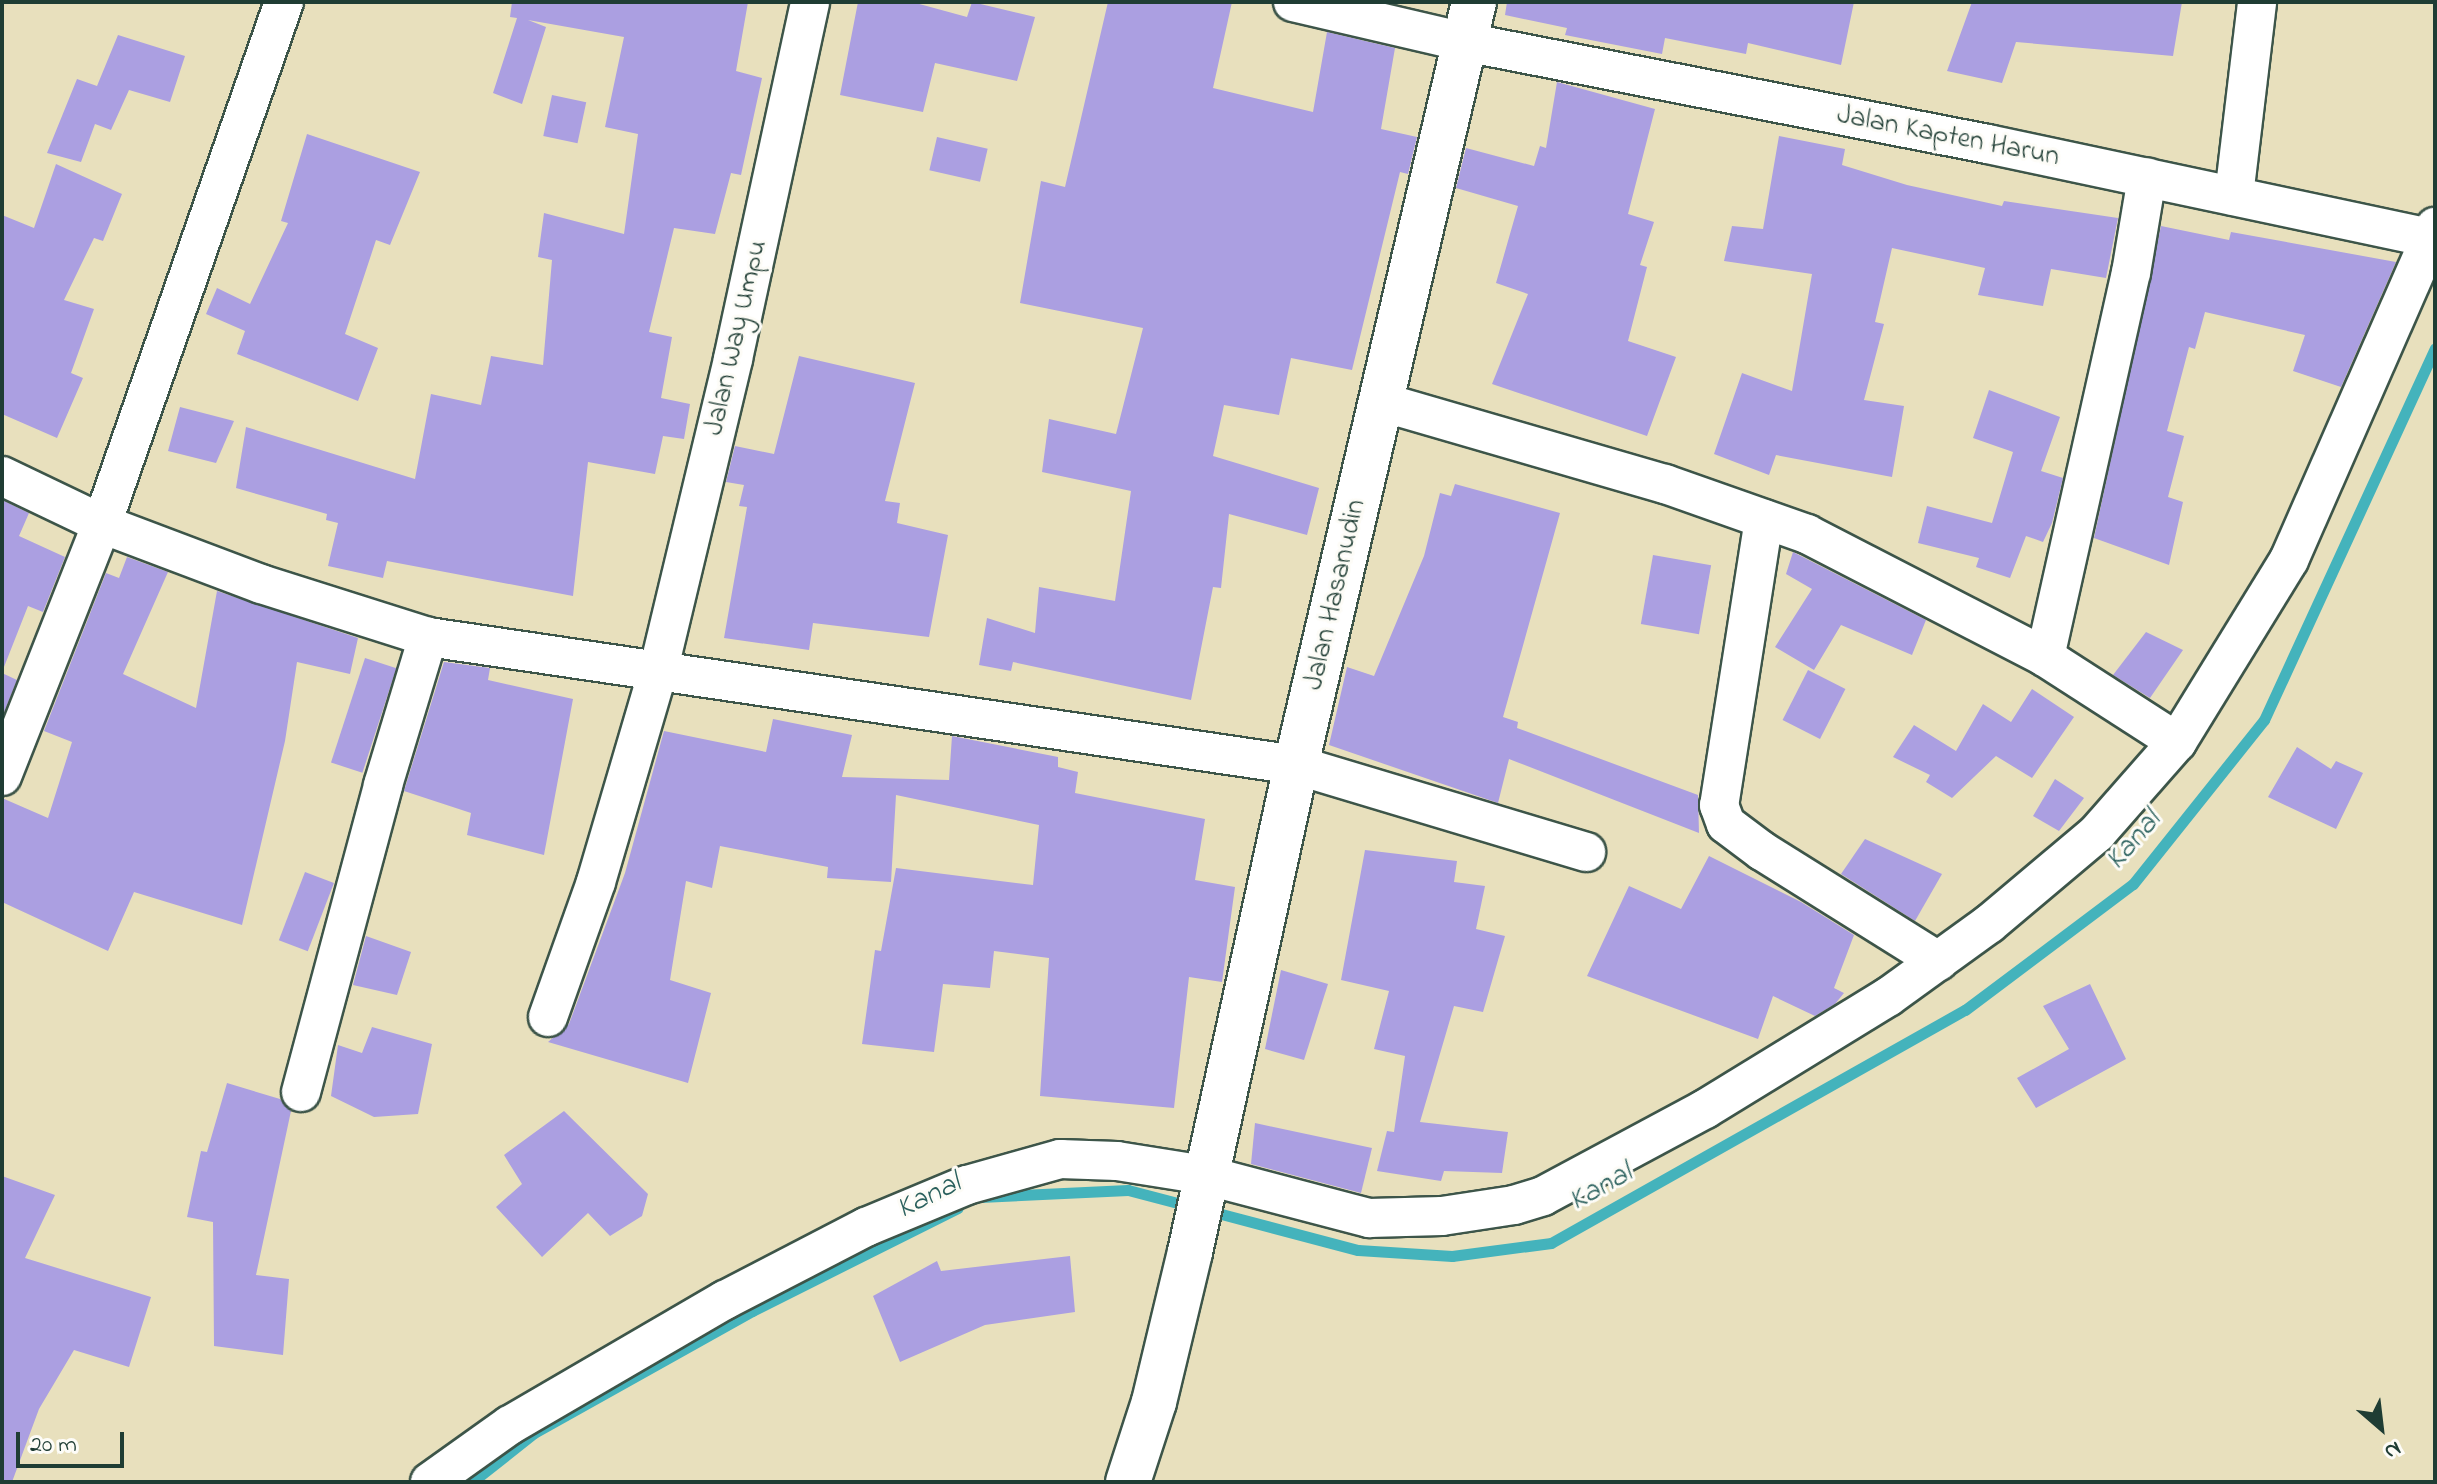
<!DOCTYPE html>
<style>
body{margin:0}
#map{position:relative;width:2437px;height:1484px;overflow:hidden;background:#e8e0bd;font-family:"Indie Flower",sans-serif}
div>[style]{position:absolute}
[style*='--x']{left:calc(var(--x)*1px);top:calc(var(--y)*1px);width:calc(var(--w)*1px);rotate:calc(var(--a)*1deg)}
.stream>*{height:11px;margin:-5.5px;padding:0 5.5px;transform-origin:5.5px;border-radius:5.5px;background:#44b3bc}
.building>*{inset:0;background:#ab9fe1;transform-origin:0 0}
.roads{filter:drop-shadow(2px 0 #3d5549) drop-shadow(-2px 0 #3d5549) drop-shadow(0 2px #3d5549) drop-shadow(0 -2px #3d5549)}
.minor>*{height:38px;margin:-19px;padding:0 19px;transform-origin:19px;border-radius:19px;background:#fff}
.secondary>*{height:44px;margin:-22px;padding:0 22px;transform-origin:22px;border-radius:22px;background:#fff}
span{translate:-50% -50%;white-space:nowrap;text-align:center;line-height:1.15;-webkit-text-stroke:6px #fdfcf7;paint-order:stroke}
.street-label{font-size:28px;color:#1f3d34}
.water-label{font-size:30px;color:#2a605d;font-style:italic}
.frame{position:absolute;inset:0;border:4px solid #1f3d34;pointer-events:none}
.north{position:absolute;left:2341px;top:1388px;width:80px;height:80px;-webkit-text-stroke:6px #fdfcf7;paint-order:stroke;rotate:152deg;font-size:22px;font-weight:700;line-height:32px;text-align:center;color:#1f3d34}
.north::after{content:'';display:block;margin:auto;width:28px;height:36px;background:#1f3d34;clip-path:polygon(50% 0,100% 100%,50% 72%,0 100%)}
.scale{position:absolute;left:16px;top:1432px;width:108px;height:36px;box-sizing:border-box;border:4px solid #1f3d34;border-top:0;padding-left:10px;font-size:24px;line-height:28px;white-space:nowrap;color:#1f3d34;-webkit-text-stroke:6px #fdfcf7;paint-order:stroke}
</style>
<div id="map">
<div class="stream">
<div style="--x:980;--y:1197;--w:148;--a:-2.7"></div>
<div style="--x:1128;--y:1190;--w:67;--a:14.7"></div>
<div style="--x:1210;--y:1211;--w:153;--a:14.8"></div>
<div style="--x:1358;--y:1250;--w:94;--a:3.7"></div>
<div style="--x:1452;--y:1256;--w:100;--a:-7.5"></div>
<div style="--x:1551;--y:1243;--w:475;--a:-29.4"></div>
<div style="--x:1965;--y:1010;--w:210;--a:-36.9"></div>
<div style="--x:2133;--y:884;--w:210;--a:-51.4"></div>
<div style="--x:2264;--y:720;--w:409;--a:-65.3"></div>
<div style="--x:472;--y:1482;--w:79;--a:-38.3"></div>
<div style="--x:534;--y:1433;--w:250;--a:-29.2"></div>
<div style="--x:752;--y:1311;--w:230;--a:-26.6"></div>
</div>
<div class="building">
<div style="clip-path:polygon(512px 2px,748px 2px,736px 71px,762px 78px,741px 175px,731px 173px,715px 234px,674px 228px,649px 332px,672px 337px,661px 398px,690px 404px,684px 439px,663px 436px,655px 474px,588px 462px,573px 596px,387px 561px,383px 578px,328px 566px,338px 523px,326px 520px,327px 514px,236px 488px,246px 427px,415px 479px,431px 394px,481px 405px,491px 356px,543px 365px,552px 260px,538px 257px,544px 213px,624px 234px,638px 134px,605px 127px,624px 37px,528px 20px,546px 27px,522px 104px,493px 93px,517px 18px,510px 17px)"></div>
<div style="clip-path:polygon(858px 2px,912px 2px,967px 17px,972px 2px,1035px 17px,1017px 81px,935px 63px,923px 112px,840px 95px)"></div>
<div style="clip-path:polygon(1108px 2px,1232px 2px,1213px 88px,1313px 112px,1327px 32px,1395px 48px,1381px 129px,1417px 137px,1408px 174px,1400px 172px,1352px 370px,1291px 358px,1279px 415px,1224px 405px,1213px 456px,1319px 488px,1307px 535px,1229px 514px,1221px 588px,1213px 587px,1191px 700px,1013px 662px,1011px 671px,979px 665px,987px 618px,1035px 633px,1039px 587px,1115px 601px,1131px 491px,1042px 472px,1049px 419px,1116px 434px,1143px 328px,1020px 303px,1041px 181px,1065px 187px)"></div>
<div style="clip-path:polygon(1507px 2px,1854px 2px,1841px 65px,1748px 43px,1746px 54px,1665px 38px,1662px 54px,1565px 35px,1567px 28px,1505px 15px)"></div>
<div style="clip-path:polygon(1972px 2px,2182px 2px,2173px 56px,2016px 42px,2002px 83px,1947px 71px)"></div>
<div style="clip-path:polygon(118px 35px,185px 56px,170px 102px,129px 90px,111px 130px,95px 124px,81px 162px,47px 153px,77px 79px,97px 86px)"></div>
<div style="clip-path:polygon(1557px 82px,1655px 109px,1628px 214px,1654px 222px,1640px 265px,1647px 267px,1628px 341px,1676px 357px,1647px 436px,1492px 384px,1528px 294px,1496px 283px,1518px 206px,1456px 188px,1466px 148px,1534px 166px,1540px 146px,1546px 148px)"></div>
<div style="left:552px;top:95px;width:35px;height:42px;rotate:12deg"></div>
<div style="clip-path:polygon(307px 134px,420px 172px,390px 245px,376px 240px,345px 334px,378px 348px,358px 401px,237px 354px,245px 331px,206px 314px,217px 288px,250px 304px,288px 223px,281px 221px)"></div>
<div style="clip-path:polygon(1779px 136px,1845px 149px,1842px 165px,1907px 185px,2002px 206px,2004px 201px,2118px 218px,2106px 278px,2051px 269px,2043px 306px,1978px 295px,1985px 268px,1892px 248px,1875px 322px,1884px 324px,1864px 400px,1904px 406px,1892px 477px,1776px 455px,1769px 475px,1714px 454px,1742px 373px,1792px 391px,1812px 274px,1724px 261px,1732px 226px,1763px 229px)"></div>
<div style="left:937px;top:137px;width:52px;height:34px;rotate:13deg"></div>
<div style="clip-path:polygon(56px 164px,122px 194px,103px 241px,94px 238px,64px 300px,94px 309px,71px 373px,83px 378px,57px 438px,2px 414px,2px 215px,34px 228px)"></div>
<div style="clip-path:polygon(2161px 226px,2229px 240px,2231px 232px,2396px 262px,2341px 387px,2293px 371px,2305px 335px,2205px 312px,2195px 349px,2189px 347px,2167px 431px,2184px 436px,2168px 497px,2183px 502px,2169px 565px,2094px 538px)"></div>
<div style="clip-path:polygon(799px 356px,915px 383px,885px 501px,900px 503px,897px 523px,948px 535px,929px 637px,813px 623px,809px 650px,724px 638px,747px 507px,739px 506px,744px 485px,726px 482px,735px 446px,774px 454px)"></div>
<div style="clip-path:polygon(1989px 390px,2060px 417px,2041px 471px,2063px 478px,2052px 523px,2043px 542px,2026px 536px,2010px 578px,1976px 567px,1979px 558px,1918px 543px,1927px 506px,1992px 523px,2013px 452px,1973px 438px)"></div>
<div style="clip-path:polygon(180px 407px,234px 421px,216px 463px,168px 451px)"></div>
<div style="clip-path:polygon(1455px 484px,1560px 513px,1503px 717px,1518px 722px,1517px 728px,1698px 795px,1699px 833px,1509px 759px,1498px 803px,1329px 745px,1347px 667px,1374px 676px,1424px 556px,1440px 493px,1451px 496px)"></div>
<div style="clip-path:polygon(2px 500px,29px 513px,19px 536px,65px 557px,43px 612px,28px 606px,4px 667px)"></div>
<div style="clip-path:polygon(1793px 552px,1926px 620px,1912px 655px,1841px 625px,1814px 670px,1775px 647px,1812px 589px,1786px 574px)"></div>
<div style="left:1653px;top:555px;width:59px;height:70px;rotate:10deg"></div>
<div style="clip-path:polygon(127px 557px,168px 572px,123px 674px,196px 708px,217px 591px,358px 638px,350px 674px,297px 662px,285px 741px,242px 925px,134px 892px,108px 951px,2px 902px,2px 798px,48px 818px,72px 742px,44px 731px,106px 573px,119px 578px)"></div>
<div style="clip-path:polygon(2146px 632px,2183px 650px,2150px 698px,2113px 675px)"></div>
<div style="left:365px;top:658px;width:33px;height:110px;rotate:18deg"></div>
<div style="clip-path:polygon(444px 662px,490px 668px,488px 680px,573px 699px,544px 855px,467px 835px,471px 813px,404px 791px)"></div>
<div style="left:1808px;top:670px;width:42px;height:56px;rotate:27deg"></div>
<div style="clip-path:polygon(2px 673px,17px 680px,3px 715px,2px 714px)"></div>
<div style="clip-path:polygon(2032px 689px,2074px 717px,2032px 778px,1996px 756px,1952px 798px,1926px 782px,1930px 775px,1893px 757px,1914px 725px,1956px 751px,1983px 704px,2011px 722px)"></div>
<div style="clip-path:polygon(773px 719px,852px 735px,842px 777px,949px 780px,952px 736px,1058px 757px,1058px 767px,1078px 772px,1075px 793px,1205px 819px,1195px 880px,1235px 887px,1222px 982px,1189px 977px,1174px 1108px,1040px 1096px,1049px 958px,994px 951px,990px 988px,943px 984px,934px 1052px,862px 1044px,875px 950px,881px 951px,896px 868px,1033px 885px,1039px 825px,896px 795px,891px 882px,827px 878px,828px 867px,720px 846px,712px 888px,686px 881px,670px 980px,711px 993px,688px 1083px,548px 1042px,569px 1024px,625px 873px,664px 731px,766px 752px)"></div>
<div style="clip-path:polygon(2297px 747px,2331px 769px,2336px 761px,2363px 773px,2336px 829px,2268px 797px)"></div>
<div style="clip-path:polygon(2055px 779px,2084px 798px,2059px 831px,2033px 816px)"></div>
<div style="clip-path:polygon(1865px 839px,1942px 874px,1915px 921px,1841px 874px)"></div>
<div style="clip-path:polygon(1365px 850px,1457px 861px,1454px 882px,1485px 886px,1476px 929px,1505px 936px,1483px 1012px,1454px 1006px,1420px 1122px,1508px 1132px,1502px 1173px,1444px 1171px,1441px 1181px,1377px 1171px,1387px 1131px,1394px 1132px,1405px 1056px,1374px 1049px,1389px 991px,1341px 980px)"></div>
<div style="clip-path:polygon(1709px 856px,1801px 902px,1854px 935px,1834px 988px,1844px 993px,1835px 1004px,1815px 1016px,1773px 996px,1758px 1039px,1587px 976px,1629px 886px,1681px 909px)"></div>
<div style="left:305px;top:872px;width:31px;height:73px;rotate:21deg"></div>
<div style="clip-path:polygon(366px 936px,411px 952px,397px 995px,353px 985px)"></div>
<div style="clip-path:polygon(1281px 970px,1328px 984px,1304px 1060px,1265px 1049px)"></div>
<div style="clip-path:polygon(2090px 984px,2126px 1059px,2036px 1108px,2017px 1078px,2069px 1049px,2043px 1006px)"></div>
<div style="clip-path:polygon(372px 1027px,432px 1044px,418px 1114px,374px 1117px,331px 1096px,338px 1045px,362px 1053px)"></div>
<div style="clip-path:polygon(227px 1083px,280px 1099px,291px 1111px,256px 1275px,289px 1279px,283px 1355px,214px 1346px,213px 1222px,187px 1217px,201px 1151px,207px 1152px)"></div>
<div style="clip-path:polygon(564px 1111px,648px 1194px,642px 1216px,610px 1236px,588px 1213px,542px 1257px,496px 1207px,522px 1184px,504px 1155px)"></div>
<div style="clip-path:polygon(1255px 1123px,1372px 1148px,1361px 1193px,1251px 1164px)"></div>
<div style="clip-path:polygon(2px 1176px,55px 1195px,25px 1258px,151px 1297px,129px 1367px,74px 1350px,39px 1409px,12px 1482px,2px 1482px)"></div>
<div style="clip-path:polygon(1070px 1256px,1075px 1312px,985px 1325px,900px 1362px,873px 1296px,937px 1261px,941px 1271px)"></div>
</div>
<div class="roads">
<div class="minor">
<div style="--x:1293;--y:2;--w:177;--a:13.1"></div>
<div style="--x:1465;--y:42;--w:533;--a:11.04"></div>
<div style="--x:1988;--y:144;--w:457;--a:12"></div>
<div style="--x:2234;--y:196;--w:195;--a:-83.2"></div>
<div style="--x:1382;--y:402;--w:295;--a:16.2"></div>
<div style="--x:1665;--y:484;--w:151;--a:19.4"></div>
<div style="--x:1807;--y:534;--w:268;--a:27.3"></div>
<div style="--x:2045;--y:657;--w:394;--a:-77.4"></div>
<div style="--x:2131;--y:273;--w:97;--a:-80.5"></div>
<div style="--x:2;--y:476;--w:111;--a:25.6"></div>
<div style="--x:102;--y:524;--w:553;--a:-70.78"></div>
<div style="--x:1764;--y:519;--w:290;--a:98.9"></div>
<div style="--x:1719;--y:805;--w:20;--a:70"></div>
<div style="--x:1726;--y:824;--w:45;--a:36.9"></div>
<div style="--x:1762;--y:851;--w:208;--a:32"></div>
<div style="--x:2045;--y:657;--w:157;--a:32.8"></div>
<div style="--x:2;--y:776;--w:271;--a:-68.4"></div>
<div style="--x:102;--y:524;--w:170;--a:20.7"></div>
<div style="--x:261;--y:584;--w:175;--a:17.6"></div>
<div style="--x:428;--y:637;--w:877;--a:8.39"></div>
<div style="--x:1296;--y:765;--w:303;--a:16.7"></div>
<div style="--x:548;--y:1017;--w:143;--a:-70.4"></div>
<div style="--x:596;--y:882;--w:219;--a:-73.6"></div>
<div style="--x:658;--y:672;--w:322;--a:-76.5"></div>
<div style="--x:733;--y:359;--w:365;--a:-77.8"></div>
<div style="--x:301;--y:1092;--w:318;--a:-75"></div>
<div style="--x:383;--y:785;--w:155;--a:-73.1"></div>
<div style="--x:430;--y:1482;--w:98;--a:-35.5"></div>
<div style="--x:510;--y:1425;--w:249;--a:-30.2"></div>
<div style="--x:725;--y:1300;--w:159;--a:-27.4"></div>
<div style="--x:866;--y:1227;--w:109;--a:-22.6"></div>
<div style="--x:967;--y:1185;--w:97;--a:-15.6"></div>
<div style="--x:1060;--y:1159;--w:57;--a:2"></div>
<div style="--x:1117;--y:1161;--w:89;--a:9"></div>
<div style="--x:1205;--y:1175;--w:170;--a:14.7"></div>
<div style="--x:1369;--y:1218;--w:73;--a:-1.6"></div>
<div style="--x:1442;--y:1216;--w:73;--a:-8.7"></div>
<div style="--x:1514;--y:1205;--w:30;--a:-17"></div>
<div style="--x:1543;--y:1196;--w:184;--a:-28.2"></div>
<div style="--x:1705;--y:1109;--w:215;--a:-31.5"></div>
<div style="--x:1888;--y:997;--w:125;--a:-35.9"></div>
<div style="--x:1989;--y:924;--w:141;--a:-40.1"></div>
<div style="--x:2097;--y:833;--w:121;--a:-48.7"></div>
<div style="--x:2177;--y:742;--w:214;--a:-58.4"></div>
<div style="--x:2289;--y:560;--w:364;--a:-66.3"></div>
</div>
<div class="secondary">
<div style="--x:1128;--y:1482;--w:84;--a:-72"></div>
<div style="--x:1154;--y:1402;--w:154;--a:-76.5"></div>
<div style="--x:1190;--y:1252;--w:498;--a:-77.7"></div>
<div style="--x:1296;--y:765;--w:783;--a:-76.87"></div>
</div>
</div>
<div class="street-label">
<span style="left:1948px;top:137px;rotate:11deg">Jalan Kapten Harun</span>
<span style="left:737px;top:338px;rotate:-77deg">Jalan Way Umpu</span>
<span style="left:1336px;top:595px;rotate:-77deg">Jalan Hasanudin</span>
</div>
<div class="water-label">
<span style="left:2134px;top:841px;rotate:-49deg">Kanal</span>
<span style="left:1601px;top:1188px;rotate:-29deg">Kanal</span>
<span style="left:929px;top:1197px;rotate:-26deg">Kanal</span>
</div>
<div class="frame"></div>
<div class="north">N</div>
<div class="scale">20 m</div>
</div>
